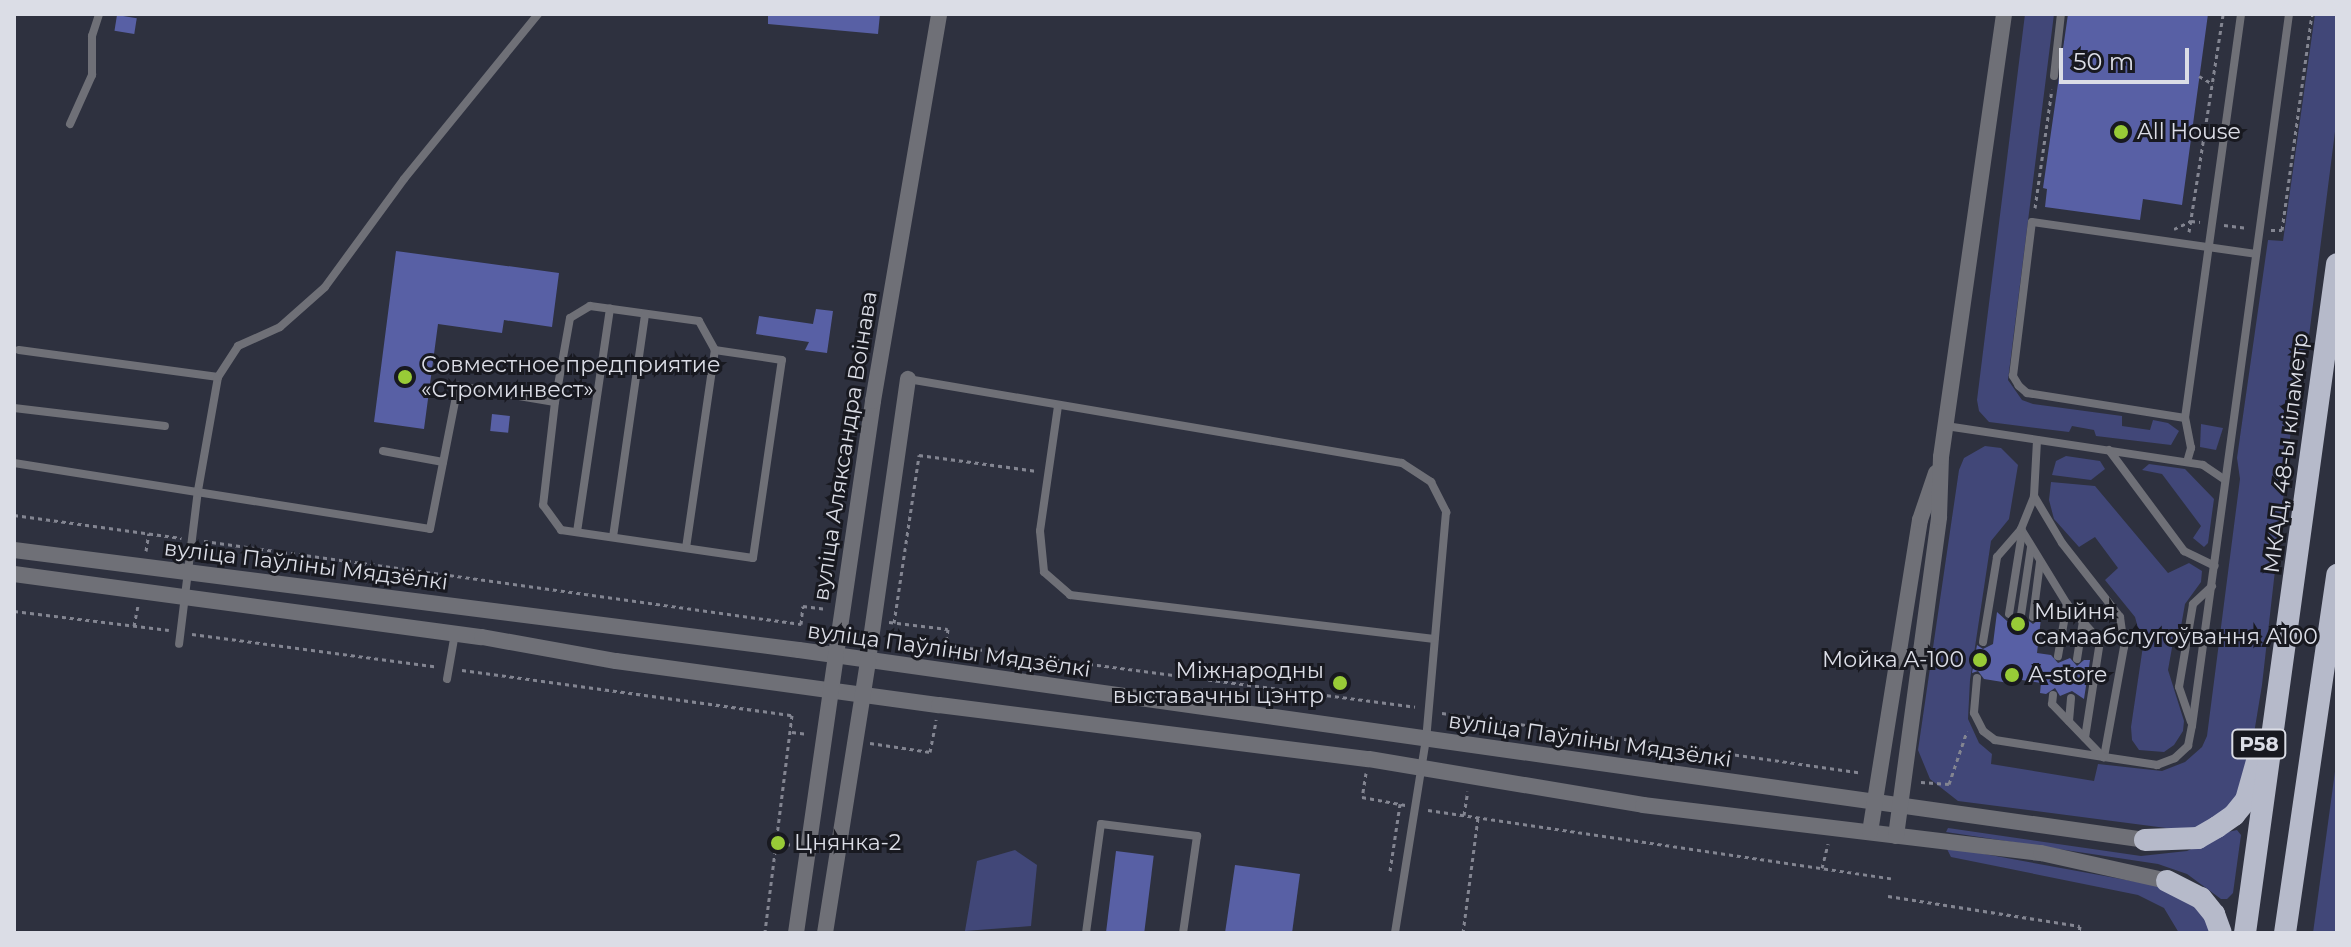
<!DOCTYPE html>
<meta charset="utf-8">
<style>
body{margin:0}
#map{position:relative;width:2351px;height:947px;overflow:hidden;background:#2e313f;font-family:Montserrat,sans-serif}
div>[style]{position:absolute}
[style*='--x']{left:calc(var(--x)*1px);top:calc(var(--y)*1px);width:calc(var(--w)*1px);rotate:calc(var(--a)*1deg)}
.green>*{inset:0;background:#414778}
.building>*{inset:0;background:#5860a5;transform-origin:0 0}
.path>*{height:3px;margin-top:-1.5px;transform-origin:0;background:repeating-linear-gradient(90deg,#838591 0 4px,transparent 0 8px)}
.service>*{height:8px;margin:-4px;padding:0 4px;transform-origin:4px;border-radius:4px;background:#6f7077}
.minor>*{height:16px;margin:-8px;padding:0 8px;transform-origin:8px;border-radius:8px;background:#6f7077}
.tertiary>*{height:16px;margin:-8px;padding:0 8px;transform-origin:8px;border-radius:8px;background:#6f7077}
.trunk>*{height:22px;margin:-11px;padding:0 11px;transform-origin:11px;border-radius:11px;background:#b6baca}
.dots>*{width:22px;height:22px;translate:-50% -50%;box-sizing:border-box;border:4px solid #181920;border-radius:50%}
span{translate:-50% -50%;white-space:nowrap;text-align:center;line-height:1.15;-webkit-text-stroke:6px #181920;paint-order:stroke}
.shield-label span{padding:2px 6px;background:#181920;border:2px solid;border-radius:6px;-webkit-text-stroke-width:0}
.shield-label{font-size:20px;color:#dbdde6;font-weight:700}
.poi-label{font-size:22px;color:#dbdde6}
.left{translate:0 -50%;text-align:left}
.right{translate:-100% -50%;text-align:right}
.street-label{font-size:22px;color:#dbdde6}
.frame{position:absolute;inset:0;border:16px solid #dbdde6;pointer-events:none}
.scale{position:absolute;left:2059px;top:48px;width:130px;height:36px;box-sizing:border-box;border:4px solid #dbdde6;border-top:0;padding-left:10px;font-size:24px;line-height:28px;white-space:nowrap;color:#dbdde6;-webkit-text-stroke:6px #181920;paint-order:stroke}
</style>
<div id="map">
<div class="green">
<div style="clip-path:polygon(2025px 14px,2054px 14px,2008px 380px,2022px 400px,2033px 404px,2122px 416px,2122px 426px,2150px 430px,2153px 420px,2168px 423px,2179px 431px,2171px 445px,2096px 436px,2094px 430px,2072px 426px,2069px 432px,1989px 422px,1979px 411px,1977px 400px)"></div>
<div style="clip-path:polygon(2315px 14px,2337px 14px,2337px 116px,2309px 336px,2295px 394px,2262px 685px,2245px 788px,2227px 814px,2189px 831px,1958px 801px,1930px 779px,1918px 750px,1959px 470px,1964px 458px,1985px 446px,2001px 448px,2018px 465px,2009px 519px,1991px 541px,1970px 680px,1968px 719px,1979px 743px,1992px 754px,1991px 764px,2094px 781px,2098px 764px,2162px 771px,2185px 762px,2202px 747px,2207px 736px,2240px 479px,2237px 458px,2268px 240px,2283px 241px)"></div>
<div style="clip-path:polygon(2201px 424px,2223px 428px,2216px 450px,2200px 447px)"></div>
<div style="clip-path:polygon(2066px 456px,2100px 461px,2105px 469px,2091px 480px,2052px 475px,2056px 461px)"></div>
<div style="clip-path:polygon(2149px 464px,2185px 469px,2214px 499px,2208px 543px,2204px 547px,2193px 538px,2201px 526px,2162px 474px,2142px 470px)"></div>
<div style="clip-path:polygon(2051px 482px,2095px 486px,2168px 573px,2189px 563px,2202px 571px,2201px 582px,2185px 604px,2178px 643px,2173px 642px,2168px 670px,2184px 721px,2183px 731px,2174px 745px,2164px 752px,2139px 750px,2132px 740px,2131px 727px,2143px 646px,2135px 617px,2105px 580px,2118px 568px,2095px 537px,2079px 547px,2054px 519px,2049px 500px)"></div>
<div style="clip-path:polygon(2337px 757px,2337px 933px,2313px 933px)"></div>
<div style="clip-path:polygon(1948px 828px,2141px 856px,2187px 851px,2228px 832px,2237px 830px,2241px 835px,2233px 893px,2227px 899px,2221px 899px,2187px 874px,2158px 864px,1946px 832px)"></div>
<div style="clip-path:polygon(1946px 847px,2176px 889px,2196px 900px,2216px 933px,2179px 933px,2164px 908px,2138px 895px,1951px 857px)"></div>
<div style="clip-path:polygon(1015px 850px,1037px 865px,1031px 926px,965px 931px,977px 861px)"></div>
</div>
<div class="building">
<div style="clip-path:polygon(768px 14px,880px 14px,878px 34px,768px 24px)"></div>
<div style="clip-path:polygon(2068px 14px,2208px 14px,2182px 205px,2143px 199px,2140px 220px,2045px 207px,2047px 189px,2043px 188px)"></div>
<div style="left:117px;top:15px;width:20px;height:16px;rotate:9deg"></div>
<div style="clip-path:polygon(396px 251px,559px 273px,552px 327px,504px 320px,502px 333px,438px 324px,424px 429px,374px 422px)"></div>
<div style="clip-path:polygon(816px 309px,833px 311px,827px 353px,805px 350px,809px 342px,756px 334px,759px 316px,813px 324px)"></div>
<div style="left:492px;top:414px;width:18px;height:17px;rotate:6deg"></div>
<div style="clip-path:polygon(1997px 612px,2007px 621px,2026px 619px,2033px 624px,2041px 618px,2037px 653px,2051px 655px,2058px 663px,2070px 658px,2077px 666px,2084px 660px,2090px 660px,2084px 699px,2072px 691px,2060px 696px,2055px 688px,2046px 694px,2040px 693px,2041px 683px,2016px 679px,2015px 684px,1984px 679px,1978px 671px,1972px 673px,1977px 645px,1983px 649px,1993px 644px)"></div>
<div style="left:1116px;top:851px;width:38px;height:81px;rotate:7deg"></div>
<div style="clip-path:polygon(1235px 865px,1300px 874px,1292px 933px,1225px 933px)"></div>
</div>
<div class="path">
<div style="--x:2199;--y:76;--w:16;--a:30"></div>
<div style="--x:2035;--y:208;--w:120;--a:-81.9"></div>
<div style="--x:2224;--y:225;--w:24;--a:7"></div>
<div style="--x:2174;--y:229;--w:19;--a:-25"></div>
<div style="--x:2191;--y:221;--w:9;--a:6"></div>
<div style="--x:2271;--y:230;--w:11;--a:0"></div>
<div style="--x:2282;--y:230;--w:218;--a:-82.1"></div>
<div style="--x:2189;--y:232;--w:221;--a:-81.1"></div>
<div style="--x:14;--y:515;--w:169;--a:7.8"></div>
<div style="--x:204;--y:541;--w:603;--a:7.92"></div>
<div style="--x:801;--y:624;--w:18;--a:-84"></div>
<div style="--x:803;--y:606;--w:24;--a:7"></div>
<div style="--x:146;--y:551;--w:18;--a:-81"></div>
<div style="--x:14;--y:611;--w:156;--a:7"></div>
<div style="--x:889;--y:622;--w:59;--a:6.8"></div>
<div style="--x:948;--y:629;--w:16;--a:97"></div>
<div style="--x:946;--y:645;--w:473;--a:7.5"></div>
<div style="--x:894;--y:623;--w:170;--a:-81.5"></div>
<div style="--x:919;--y:455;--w:119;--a:7.7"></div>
<div style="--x:134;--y:626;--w:20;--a:-79"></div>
<div style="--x:192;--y:634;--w:248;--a:7.6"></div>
<div style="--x:462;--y:670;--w:333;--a:7.8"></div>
<div style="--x:792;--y:715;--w:220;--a:97.1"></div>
<div style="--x:1442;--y:713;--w:424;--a:8.1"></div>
<div style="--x:792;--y:732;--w:16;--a:7"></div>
<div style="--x:870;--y:743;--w:61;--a:8.5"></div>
<div style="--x:930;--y:752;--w:33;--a:-79"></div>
<div style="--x:1366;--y:773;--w:24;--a:99"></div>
<div style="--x:1362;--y:797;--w:44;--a:10.5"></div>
<div style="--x:1921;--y:782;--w:28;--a:4"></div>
<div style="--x:1949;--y:784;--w:56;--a:-71.2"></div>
<div style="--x:1428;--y:810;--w:468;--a:8.4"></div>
<div style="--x:1464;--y:815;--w:24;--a:-81"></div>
<div style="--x:778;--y:843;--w:16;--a:7"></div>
<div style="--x:1822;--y:868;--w:25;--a:-76"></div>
<div style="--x:1390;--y:871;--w:68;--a:-81.5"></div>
<div style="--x:1888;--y:896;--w:194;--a:8.9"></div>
<div style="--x:2080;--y:926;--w:7;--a:98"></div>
<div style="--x:1463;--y:933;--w:116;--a:-82.6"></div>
</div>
<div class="service">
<div style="--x:2054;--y:76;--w:62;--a:-83.6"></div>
<div style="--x:70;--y:124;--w:54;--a:-65.8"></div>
<div style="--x:92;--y:75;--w:39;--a:-90"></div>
<div style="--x:92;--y:36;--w:23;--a:-72"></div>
<div style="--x:19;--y:350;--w:201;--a:7.7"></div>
<div style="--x:218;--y:377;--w:115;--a:100"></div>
<div style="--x:198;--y:490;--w:155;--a:97"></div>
<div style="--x:218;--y:377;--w:37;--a:-57"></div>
<div style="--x:238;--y:346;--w:46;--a:-24.3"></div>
<div style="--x:280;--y:327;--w:60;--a:-41.6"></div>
<div style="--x:325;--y:287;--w:134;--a:-53.8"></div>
<div style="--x:404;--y:179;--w:213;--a:-50.9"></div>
<div style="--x:908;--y:379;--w:501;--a:9.65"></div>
<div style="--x:1402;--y:463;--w:35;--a:33"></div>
<div style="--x:1431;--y:482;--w:34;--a:63"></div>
<div style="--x:1446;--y:512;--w:228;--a:95"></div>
<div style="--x:1426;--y:739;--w:196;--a:99.1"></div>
<div style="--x:1058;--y:406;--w:126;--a:98.2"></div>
<div style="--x:1040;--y:531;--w:41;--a:84.4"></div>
<div style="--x:1044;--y:572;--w:35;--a:41"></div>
<div style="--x:1070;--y:595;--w:367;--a:6.9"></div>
<div style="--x:14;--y:408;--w:152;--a:6.8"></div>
<div style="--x:2185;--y:418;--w:160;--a:-171"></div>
<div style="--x:2027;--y:393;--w:11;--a:-139"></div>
<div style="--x:2019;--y:386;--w:12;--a:-121"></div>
<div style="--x:2013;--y:376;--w:155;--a:-83"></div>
<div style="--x:2032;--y:222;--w:226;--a:8.1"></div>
<div style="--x:1946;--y:426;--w:260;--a:8.6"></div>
<div style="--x:2203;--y:465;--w:25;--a:34"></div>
<div style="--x:2109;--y:450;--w:126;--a:53.4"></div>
<div style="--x:2184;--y:551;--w:34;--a:26"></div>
<div style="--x:383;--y:451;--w:61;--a:10.4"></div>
<div style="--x:2187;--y:462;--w:15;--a:-74"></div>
<div style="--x:2191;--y:448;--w:31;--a:-101"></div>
<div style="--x:2185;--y:418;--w:408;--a:-82.1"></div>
<div style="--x:14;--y:463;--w:421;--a:9"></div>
<div style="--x:430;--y:529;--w:146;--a:-78.9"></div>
<div style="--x:458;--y:386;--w:98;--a:9.4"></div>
<div style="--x:555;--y:402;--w:104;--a:96.6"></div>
<div style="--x:543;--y:505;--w:31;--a:54"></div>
<div style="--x:561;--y:530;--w:194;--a:8.3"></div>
<div style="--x:753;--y:558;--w:200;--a:-81.7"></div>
<div style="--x:782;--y:360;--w:68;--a:-171.5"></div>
<div style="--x:715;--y:350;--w:33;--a:-119"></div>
<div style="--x:699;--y:321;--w:110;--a:-172.2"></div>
<div style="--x:590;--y:306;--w:23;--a:149"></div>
<div style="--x:570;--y:318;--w:85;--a:100.1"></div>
<div style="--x:2034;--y:496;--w:55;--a:59.2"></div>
<div style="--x:2062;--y:543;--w:94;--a:51.9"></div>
<div style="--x:2120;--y:617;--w:30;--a:82"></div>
<div style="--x:2124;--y:647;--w:112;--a:100.3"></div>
<div style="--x:2104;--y:757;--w:54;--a:8.6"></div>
<div style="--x:2157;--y:765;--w:19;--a:-21"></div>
<div style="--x:2175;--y:758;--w:18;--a:-43"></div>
<div style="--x:2188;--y:746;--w:20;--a:-79"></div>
<div style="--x:2192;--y:726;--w:719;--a:-82.24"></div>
<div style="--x:2021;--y:529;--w:88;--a:58.5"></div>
<div style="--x:2067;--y:604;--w:53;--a:99.8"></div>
<div style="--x:577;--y:532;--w:226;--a:-81.6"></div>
<div style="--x:613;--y:537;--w:225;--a:-81.8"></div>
<div style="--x:686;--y:548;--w:200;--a:-81.7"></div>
<div style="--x:2067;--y:604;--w:50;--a:48.3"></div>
<div style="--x:2100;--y:641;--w:98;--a:98.8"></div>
<div style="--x:2009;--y:614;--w:82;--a:-80.9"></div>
<div style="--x:2021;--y:615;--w:69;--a:-81.6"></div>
<div style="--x:2033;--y:617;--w:55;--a:-82.7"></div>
<div style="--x:1983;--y:642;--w:86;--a:-80.6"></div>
<div style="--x:1997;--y:557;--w:37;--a:-49"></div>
<div style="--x:2021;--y:529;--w:35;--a:-68"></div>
<div style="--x:2034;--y:496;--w:56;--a:-86.9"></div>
<div style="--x:2077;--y:659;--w:37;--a:-81"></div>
<div style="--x:1977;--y:678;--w:35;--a:95"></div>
<div style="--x:1974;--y:713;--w:20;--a:63"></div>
<div style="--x:1983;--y:731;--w:15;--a:37"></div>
<div style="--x:1995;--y:740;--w:110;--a:8.9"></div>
<div style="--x:447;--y:679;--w:47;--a:-80.1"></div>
<div style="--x:2053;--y:695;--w:9;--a:96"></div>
<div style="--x:2052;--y:704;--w:74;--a:46.1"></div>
<div style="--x:2069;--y:721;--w:23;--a:-85"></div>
<div style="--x:2191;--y:722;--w:37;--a:-109"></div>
<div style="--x:2179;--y:687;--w:84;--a:-80.4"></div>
<div style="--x:2193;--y:604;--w:26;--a:-43"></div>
<div style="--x:1086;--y:933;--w:110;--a:-82.2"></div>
<div style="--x:1101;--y:824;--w:97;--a:7.1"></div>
<div style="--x:1197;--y:836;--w:98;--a:98.2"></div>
</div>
<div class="minor">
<div style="--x:836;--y:655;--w:257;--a:-81.7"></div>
<div style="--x:873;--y:401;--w:393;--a:-80.3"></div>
<div style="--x:868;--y:660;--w:284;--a:-81.9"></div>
</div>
<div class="tertiary">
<div style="--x:14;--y:550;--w:791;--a:7.26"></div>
<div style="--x:799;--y:650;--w:1359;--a:8.03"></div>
<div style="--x:14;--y:574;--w:472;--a:7.7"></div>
<div style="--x:482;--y:637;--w:136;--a:10.2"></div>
<div style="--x:616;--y:661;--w:326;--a:7.8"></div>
<div style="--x:939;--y:705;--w:433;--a:7.2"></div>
<div style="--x:1369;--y:759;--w:278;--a:9.5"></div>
<div style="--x:1643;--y:805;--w:401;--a:6.9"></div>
<div style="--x:2041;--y:853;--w:129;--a:12.5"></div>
<div style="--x:1870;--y:832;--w:316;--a:-80.9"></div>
<div style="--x:1920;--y:520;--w:50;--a:-71.2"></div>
<div style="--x:1896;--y:836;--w:322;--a:-82.3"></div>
<div style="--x:1939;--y:517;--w:60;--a:-88.1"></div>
<div style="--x:1941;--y:457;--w:447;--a:-81.9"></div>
<div style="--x:796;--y:933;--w:281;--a:-81.8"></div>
<div style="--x:825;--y:933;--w:276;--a:-81"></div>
</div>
<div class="trunk">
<div style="--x:2145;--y:840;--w:53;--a:-2.2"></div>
<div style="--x:2198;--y:838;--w:22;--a:-30"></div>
<div style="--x:2217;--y:827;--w:21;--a:-35"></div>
<div style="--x:2234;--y:815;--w:19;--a:-51"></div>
<div style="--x:2246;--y:800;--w:41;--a:-74.2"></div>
<div style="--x:2167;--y:881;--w:38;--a:27"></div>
<div style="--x:2201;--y:898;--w:21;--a:51"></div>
<div style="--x:2214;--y:914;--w:20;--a:70"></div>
<div style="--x:2245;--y:933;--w:675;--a:-82.17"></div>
<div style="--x:2285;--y:933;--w:362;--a:-81.7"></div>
</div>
<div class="dots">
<div style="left:2121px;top:132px;background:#98cb37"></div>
<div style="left:405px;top:377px;background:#98cb37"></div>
<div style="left:2018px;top:624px;background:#98cb37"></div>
<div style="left:1980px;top:660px;background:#98cb37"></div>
<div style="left:2012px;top:675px;background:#98cb37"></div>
<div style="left:1340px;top:683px;background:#98cb37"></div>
<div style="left:778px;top:843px;background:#98cb37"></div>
</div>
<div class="shield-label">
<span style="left:2259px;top:744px">Р58</span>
</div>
<div class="poi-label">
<span class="left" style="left:2137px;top:132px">All House</span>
<span class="left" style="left:421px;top:377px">Совместное предприятие<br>«Строминвест»</span>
<span class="left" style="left:2034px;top:624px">Мыйня<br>самаабслугоўвання A100</span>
<span class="right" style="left:1964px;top:660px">Мойка A-100</span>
<span class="right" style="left:1324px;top:683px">Міжнародны<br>выставачны цэнтр</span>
<span class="left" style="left:2028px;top:675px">А-store</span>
<span class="left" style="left:794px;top:843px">Цнянка-2</span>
</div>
<div class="street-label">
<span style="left:845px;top:446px;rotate:-81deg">вуліца Аляксандра Воінава</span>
<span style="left:2286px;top:453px;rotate:-83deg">МКАД, 48-ы кіламетр</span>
<span style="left:306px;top:565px;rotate:7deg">вуліца Паўліны Мядзёлкі</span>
<span style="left:949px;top:650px;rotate:8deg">вуліца Паўліны Мядзёлкі</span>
<span style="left:1590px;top:740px;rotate:8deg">вуліца Паўліны Мядзёлкі</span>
</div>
<div class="frame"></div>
<div class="scale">50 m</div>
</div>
